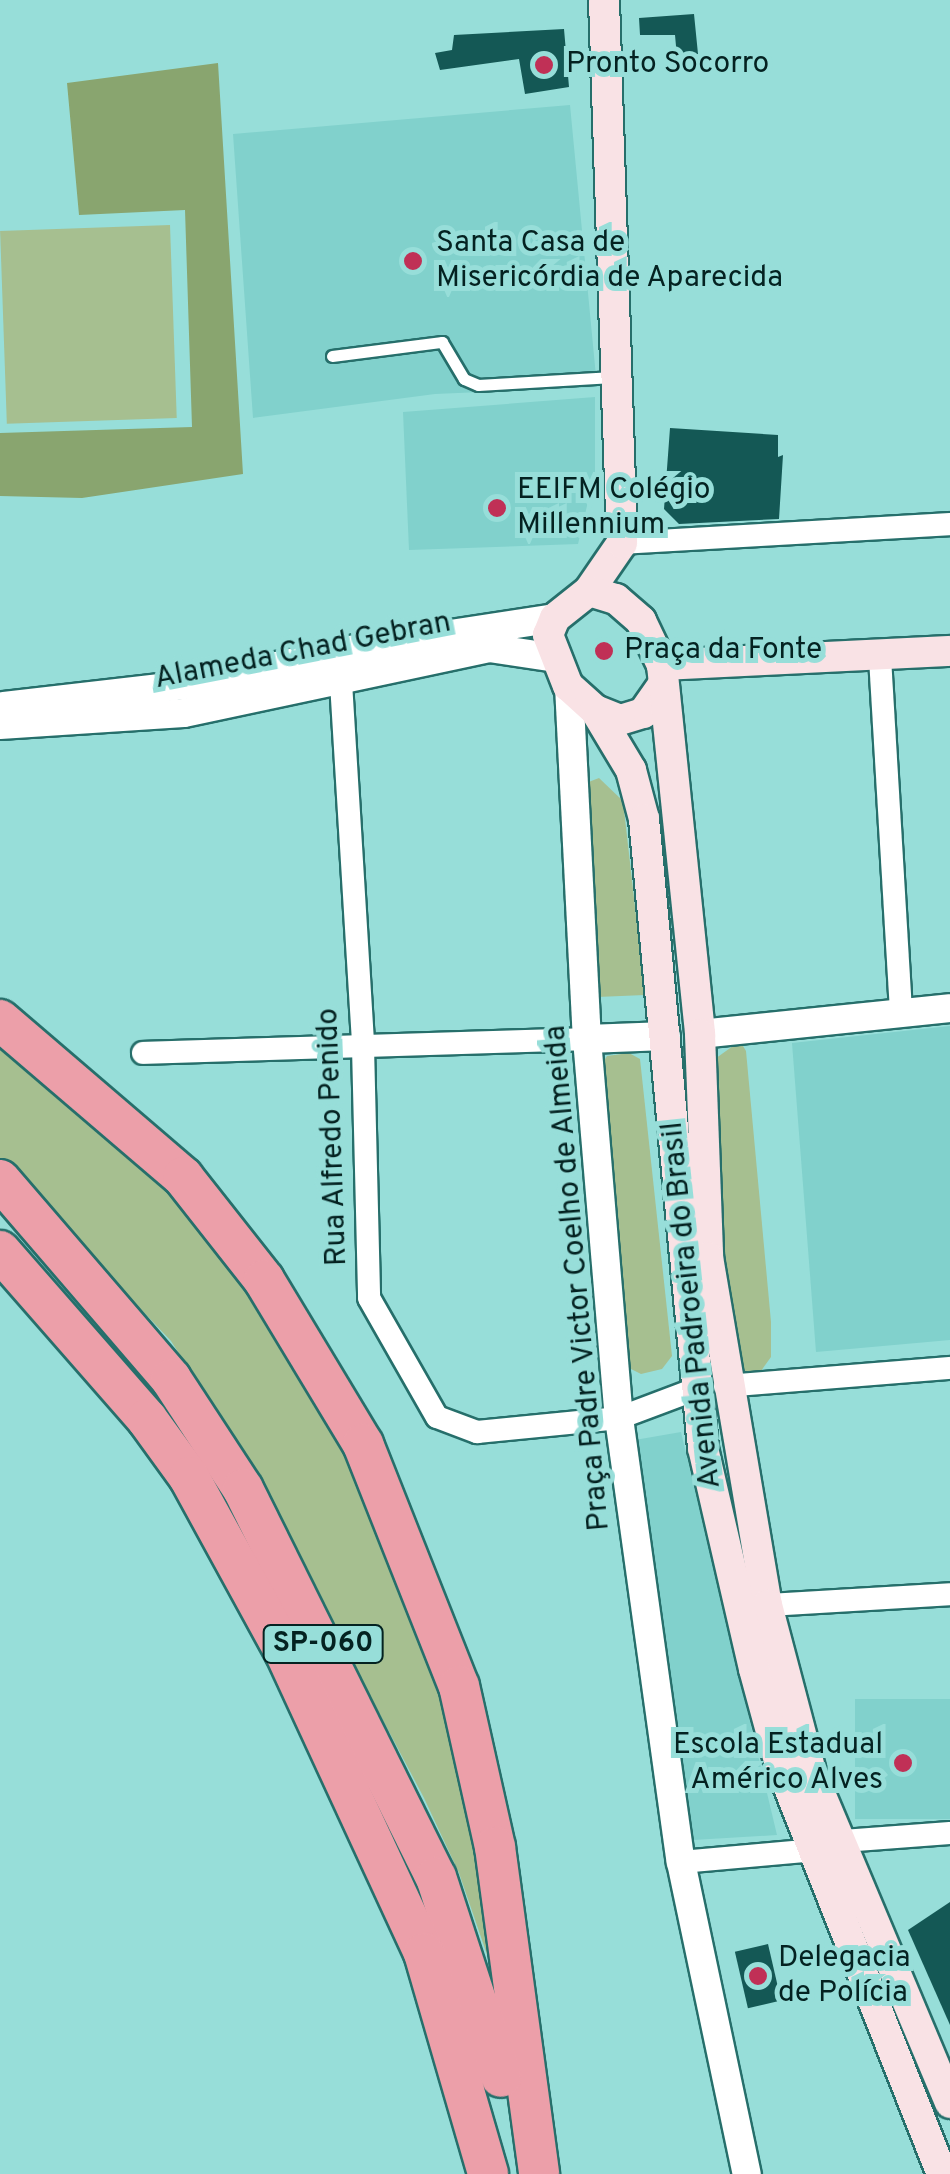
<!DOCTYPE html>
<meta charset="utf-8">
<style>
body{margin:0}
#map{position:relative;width:950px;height:2174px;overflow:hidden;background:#97ded9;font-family:Overpass,sans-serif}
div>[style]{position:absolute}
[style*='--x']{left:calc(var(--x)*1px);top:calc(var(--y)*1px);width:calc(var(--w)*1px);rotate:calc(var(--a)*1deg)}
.built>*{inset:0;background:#81d1cc;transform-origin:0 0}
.green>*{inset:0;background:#a6bf90;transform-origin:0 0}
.forest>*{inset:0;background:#89a56f}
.building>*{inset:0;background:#145855;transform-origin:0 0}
.roads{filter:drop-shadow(2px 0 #266f6b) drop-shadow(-2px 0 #266f6b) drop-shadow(0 2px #266f6b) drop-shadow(0 -2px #266f6b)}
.service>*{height:11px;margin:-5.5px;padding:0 5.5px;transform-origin:5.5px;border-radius:5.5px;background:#fff}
.minor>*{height:22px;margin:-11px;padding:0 11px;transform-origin:11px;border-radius:11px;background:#fff}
.tertiary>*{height:28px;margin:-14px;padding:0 14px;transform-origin:14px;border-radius:14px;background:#fff}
.secondary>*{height:30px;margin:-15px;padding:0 15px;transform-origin:15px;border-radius:15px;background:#f9e2e5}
.motorway>*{height:40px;margin:-20px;padding:0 20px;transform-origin:20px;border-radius:20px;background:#ec9fa9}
.dots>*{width:28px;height:28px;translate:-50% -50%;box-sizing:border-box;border:5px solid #97ded9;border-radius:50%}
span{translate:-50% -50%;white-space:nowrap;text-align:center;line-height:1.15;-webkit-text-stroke:10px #97ded9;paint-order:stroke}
.shield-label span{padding:2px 8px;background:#97ded9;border:2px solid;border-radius:8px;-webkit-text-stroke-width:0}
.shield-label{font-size:28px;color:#042221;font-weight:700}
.poi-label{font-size:30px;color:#042221}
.left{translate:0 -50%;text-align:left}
.right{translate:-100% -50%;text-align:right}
.street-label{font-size:30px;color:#042221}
</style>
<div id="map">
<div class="built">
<div style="clip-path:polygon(570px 105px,597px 387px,435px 394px,253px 418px,233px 134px)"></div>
<div style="clip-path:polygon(595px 397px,595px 472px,578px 544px,409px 550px,403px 412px)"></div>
<div style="clip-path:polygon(950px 1026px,950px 1340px,816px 1352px,792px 1043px)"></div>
<div style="clip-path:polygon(681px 1432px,777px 1835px,693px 1840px,629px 1441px)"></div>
<div style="left:950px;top:1699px;width:120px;height:95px;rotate:90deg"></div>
</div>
<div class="green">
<div style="left:170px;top:225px;width:193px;height:170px;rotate:88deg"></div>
<div style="clip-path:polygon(599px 778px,623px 801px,645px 995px,597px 997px,586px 783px)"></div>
<div style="clip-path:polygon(0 1040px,131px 1140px,283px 1318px,416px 1606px,460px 1755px,506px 2010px,459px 1873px,424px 1798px,240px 1449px,171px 1341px,0 1161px)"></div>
<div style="clip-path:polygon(740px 1041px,746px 1051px,771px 1322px,771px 1357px,761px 1371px,746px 1376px,736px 1373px,730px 1345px,712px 1061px)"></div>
<div style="clip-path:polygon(629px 1053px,640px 1059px,672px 1356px,662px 1369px,641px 1374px,627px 1367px,599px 1069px,607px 1056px)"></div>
</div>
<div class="forest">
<div style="clip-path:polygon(218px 63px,243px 474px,82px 498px,0 496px,0 433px,192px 427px,185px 210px,79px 215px,67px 83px)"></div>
</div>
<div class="building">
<div style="clip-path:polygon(694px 14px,698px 54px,677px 57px,675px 35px,640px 35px,639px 18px)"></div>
<div style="clip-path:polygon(564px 29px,569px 87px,525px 94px,519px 59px,440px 70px,435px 53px,452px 50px,454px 35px)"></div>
<div style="clip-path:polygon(670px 428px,778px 435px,778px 457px,783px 455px,779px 519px,679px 524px,664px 509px)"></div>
<div style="clip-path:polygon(950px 1902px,950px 2025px,908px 1930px)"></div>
<div style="left:768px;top:1944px;width:58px;height:34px;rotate:77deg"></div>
</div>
<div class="roads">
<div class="service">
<div style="--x:332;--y:356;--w:111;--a:-7.3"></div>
<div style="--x:442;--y:342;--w:43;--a:59.3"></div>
<div style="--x:464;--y:379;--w:15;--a:23"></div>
<div style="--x:478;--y:385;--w:135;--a:-3.4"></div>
</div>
<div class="minor">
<div style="--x:622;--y:543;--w:329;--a:-3.3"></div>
<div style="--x:880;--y:658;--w:354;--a:86.6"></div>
<div style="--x:340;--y:666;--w:382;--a:86.5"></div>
<div style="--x:363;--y:1047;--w:251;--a:88.6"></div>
<div style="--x:369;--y:1298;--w:137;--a:60.3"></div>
<div style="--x:437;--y:1417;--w:43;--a:20.6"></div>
<div style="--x:477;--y:1432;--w:143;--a:-5.6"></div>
<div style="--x:619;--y:1418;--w:82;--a:-20.6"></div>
<div style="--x:143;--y:1053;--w:444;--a:-1.8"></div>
<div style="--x:725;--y:1386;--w:226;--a:-4.6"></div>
<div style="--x:767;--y:1605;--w:183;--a:-3.4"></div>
<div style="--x:843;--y:1841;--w:107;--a:-4.3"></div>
<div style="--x:681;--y:1862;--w:135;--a:-5.1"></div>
</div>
<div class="tertiary">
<div style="--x:569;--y:686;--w:353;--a:87.1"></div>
<div style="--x:587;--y:1039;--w:380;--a:85.2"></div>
<div style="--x:619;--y:1418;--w:448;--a:82.1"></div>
<div style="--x:681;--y:1862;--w:319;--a:78.1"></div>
<div style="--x:4;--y:706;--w:190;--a:-6.6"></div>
<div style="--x:193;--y:684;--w:170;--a:-12.2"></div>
<div style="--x:359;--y:648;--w:198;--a:-8.7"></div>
<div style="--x:0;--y:725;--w:184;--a:-3.7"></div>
<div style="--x:184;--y:713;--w:312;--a:-12"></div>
<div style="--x:489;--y:648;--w:69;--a:8.4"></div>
<div style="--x:700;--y:1034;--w:251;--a:-5.9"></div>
<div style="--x:587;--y:1039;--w:79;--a:-2.2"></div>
</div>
<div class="secondary">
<div style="--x:589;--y:591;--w:58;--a:-55.5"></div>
<div style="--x:622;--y:543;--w:543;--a:-91.9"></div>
<div style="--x:662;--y:665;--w:288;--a:-2.8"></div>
<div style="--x:662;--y:686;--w:33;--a:125"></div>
<div style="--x:643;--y:713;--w:24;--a:163"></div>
<div style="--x:620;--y:720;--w:27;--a:-158"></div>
<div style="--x:595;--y:710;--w:36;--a:-138"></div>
<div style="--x:568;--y:686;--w:55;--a:-111.4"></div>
<div style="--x:548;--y:635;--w:18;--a:-68"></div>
<div style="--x:555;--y:618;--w:43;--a:-38.5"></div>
<div style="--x:589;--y:591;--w:28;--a:17"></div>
<div style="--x:616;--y:599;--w:33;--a:41"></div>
<div style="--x:641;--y:621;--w:49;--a:64.5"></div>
<div style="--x:662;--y:665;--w:371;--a:84.1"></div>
<div style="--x:700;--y:1034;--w:223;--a:87.9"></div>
<div style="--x:708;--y:1257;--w:353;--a:80.4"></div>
<div style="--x:767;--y:1605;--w:173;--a:75.2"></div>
<div style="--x:811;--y:1772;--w:359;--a:67.2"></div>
<div style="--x:595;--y:710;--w:70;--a:59"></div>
<div style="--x:631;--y:770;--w:51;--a:75.1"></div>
<div style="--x:644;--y:819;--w:632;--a:84.64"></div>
<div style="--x:703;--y:1448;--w:227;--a:77"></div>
<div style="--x:754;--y:1669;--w:99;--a:74.8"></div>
<div style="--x:780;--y:1765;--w:440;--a:68.4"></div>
</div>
<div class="motorway">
<div style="--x:0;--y:1020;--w:241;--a:40.6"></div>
<div style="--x:183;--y:1177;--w:131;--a:51.8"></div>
<div style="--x:264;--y:1280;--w:192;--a:58.9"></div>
<div style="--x:363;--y:1444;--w:260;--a:68.4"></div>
<div style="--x:459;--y:1686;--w:165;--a:77.4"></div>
<div style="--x:495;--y:1847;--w:330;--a:82.3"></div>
<div style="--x:0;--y:1180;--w:262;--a:49.3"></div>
<div style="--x:171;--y:1379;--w:131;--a:56.8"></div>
<div style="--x:243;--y:1489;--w:433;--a:63.6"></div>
<div style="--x:436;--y:1877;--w:210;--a:72"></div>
<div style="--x:0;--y:1251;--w:223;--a:48.8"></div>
<div style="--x:147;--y:1419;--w:72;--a:54.1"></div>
<div style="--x:189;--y:1477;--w:200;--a:61.3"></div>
<div style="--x:285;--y:1652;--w:332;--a:65.2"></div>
<div style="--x:424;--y:1953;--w:230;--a:73.8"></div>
</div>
</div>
<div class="dots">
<div style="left:544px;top:65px;background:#c03056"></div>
<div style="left:413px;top:261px;background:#c03056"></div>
<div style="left:497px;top:508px;background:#c03056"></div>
<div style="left:604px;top:651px;background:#c03056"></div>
<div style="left:903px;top:1763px;background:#c03056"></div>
<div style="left:758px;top:1976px;background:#c03056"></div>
</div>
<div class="shield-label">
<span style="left:323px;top:1644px">SP-060</span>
</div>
<div class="poi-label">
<span class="left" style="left:566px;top:65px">Pronto Socorro</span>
<span class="left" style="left:436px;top:261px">Santa Casa de<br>Misericórdia de Aparecida</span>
<span class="left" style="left:517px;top:508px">EEIFM Colégio<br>Millennium</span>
<span class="left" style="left:624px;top:651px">Praça da Fonte</span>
<span class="right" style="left:883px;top:1763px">Escola Estadual<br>Américo Alves</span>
<span class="left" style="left:778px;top:1976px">Delegacia<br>de Polícia</span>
</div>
<div class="street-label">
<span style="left:303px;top:652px;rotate:-11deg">Alameda Chad Gebran</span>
<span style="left:334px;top:1137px;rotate:-92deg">Rua Alfredo Penido</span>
<span style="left:579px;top:1278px;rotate:-95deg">Praça Padre Victor Coelho de Almeida</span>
<span style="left:693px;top:1305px;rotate:-96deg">Avenida Padroeira do Brasil</span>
</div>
</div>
